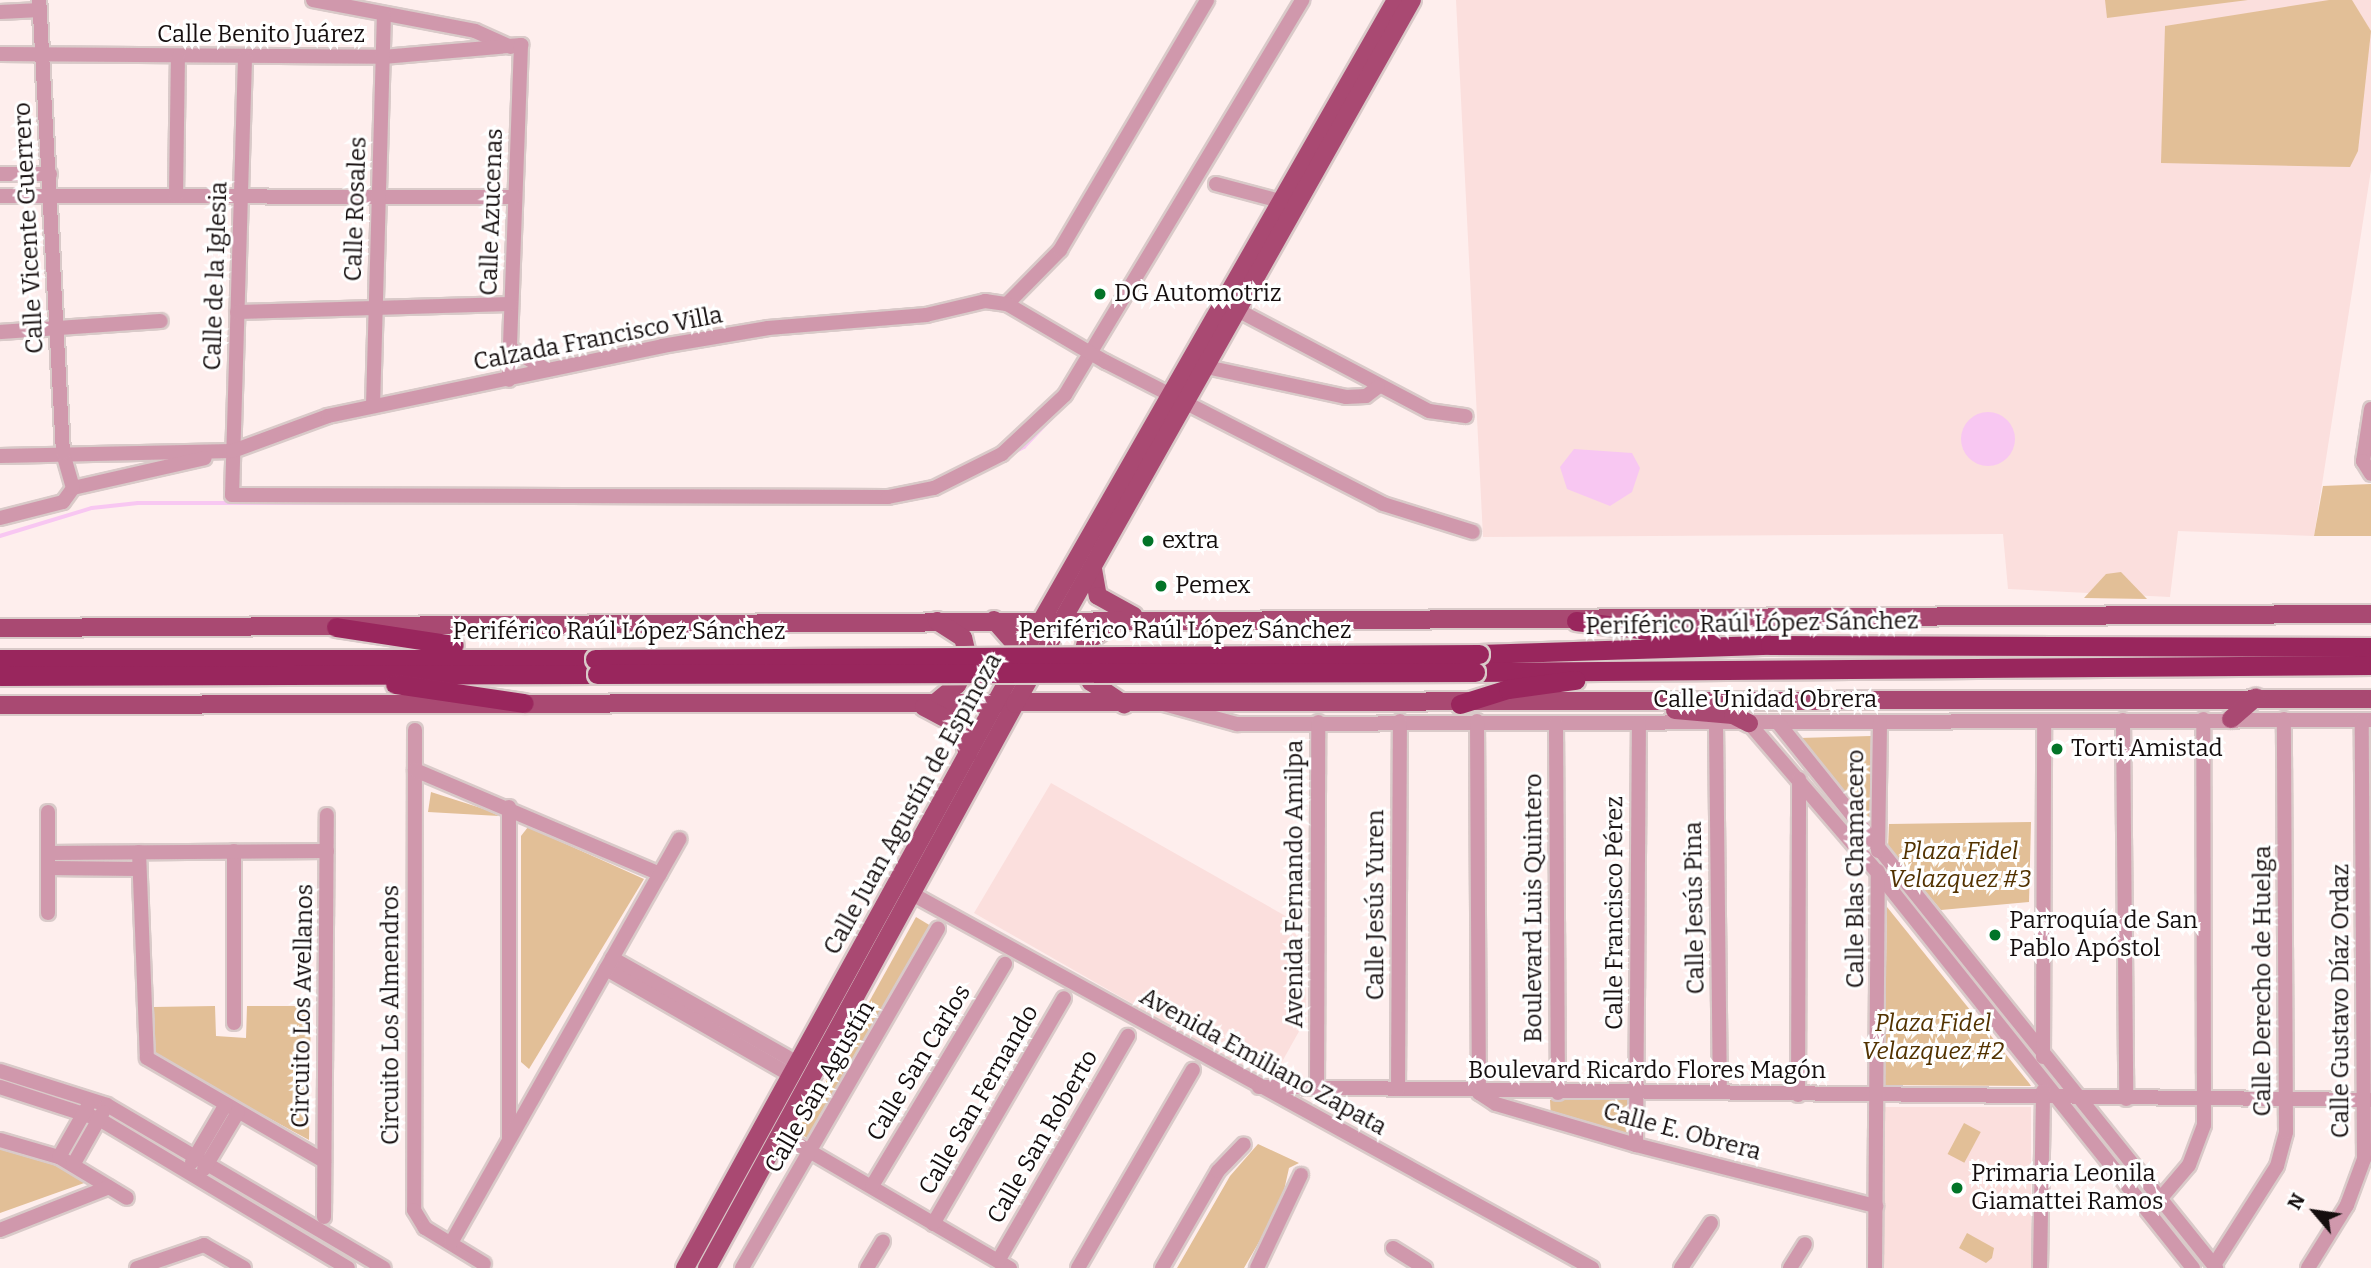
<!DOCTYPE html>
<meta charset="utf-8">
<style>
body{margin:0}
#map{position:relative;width:2371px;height:1268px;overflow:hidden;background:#feeeed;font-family:Bitter,serif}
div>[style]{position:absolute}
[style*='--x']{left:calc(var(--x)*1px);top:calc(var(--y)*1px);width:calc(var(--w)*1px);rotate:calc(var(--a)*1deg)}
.built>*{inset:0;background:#fbdfdd;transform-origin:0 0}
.green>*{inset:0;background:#e2bf97;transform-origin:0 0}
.water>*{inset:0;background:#f8c7f2}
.round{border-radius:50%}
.stream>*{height:3.5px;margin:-1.75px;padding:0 1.75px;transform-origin:1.75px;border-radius:1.75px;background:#f8c7f2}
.roads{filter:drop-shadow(2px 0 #d9cac9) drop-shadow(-2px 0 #d9cac9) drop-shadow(0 2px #d9cac9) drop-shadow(0 -2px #d9cac9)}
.minor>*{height:14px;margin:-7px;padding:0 7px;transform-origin:7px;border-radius:7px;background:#d098ac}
.major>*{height:18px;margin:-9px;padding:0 9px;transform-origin:9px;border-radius:9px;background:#a94972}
.highway>*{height:19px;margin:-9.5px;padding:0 9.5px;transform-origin:9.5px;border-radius:9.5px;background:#99265d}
.bridges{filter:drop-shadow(2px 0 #d9cac9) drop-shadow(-2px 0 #d9cac9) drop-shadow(0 2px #d9cac9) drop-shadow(0 -2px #d9cac9)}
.highway-bridge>*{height:19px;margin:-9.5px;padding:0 9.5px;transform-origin:9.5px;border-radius:9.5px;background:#99265d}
.dots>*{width:19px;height:19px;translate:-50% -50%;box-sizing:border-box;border:4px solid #fff;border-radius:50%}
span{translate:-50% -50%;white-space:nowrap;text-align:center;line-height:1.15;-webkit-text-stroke:6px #fff;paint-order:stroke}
.street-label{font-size:24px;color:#150e0e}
.poi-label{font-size:24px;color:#150e0e}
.left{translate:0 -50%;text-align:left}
.park-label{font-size:24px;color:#523200;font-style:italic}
.north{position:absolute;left:2280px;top:1177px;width:70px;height:70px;-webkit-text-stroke:5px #fff;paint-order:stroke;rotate:299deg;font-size:19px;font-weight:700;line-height:28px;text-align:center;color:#150e0e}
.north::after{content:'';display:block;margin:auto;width:24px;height:32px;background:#150e0e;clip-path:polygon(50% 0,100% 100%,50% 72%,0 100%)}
</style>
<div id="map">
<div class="built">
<div style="clip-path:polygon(1456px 0,2371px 0,2371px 170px,2314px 536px,2178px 531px,2170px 597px,2008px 589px,2003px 534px,1483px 537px)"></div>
<div style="clip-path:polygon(1051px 783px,1305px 927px,1306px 1019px,1274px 1076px,1259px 1076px,974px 913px)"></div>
<div style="left:1884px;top:1107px;width:147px;height:161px"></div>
</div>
<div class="green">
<div style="clip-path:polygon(2105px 0,2248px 0,2107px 18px)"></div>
<div style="clip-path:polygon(2329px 0,2352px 0,2371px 31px,2358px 151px,2350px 167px,2161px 163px,2165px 26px)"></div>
<div style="clip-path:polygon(2371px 484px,2371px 536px,2314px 536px,2323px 486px)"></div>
<div style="clip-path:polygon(2121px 572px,2147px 599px,2084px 598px,2106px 574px)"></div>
<div style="clip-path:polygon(1871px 736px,1870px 824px,1799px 738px)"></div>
<div style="clip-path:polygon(431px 792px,487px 810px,499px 816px,428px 812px)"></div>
<div style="clip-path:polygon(2031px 822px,2029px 902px,1941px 910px,1888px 848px,1889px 824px)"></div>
<div style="clip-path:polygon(528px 827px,644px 879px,529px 1069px,521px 1062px,521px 836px)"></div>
<div style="clip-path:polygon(1887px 907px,2029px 1083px,2031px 1086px,1884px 1085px)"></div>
<div style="clip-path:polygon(916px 917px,931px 926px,809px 1139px,797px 1132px)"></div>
<div style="clip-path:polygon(215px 1006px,216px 1036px,246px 1038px,247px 1006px,311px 1006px,309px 1140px,149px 1053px,153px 1007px)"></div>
<div style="clip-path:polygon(1629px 1098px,1628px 1137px,1551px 1118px,1550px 1100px)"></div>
<div style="left:1964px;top:1123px;width:19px;height:35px;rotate:28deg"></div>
<div style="clip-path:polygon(1258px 1144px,1299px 1163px,1289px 1168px,1281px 1204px,1244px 1268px,1177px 1268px,1230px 1176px)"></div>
<div style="clip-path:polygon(0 1148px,39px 1157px,87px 1182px,0 1213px)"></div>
<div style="clip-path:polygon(1967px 1233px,1994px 1248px,1992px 1258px,1986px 1263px,1959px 1248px)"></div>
</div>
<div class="water">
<div class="round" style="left:1961px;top:412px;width:54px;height:54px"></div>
<div style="clip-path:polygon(1574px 449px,1632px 453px,1640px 468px,1632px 492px,1610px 506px,1567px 489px,1560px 467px)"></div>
</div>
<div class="stream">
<div style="--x:1098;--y:354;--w:413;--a:-59.1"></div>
<div style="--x:1085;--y:375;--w:17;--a:-59"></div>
<div style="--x:951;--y:487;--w:83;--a:-28.7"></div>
<div style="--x:1024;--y:447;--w:55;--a:-46.5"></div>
<div style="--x:0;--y:536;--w:96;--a:-16.9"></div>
<div style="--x:92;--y:508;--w:46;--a:-6.2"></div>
<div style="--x:138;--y:503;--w:496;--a:0"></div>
</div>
<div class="roads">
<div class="minor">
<div style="--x:313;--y:0;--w:165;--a:10.8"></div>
<div style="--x:475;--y:31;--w:39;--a:24"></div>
<div style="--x:0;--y:12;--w:40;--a:-2.9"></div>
<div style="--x:0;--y:54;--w:383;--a:0.4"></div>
<div style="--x:383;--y:57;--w:139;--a:-5"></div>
<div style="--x:521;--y:45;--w:335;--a:92.1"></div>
<div style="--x:245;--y:58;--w:437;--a:91.7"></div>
<div style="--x:232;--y:495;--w:656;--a:0.17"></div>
<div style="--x:888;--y:497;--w:47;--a:-11.1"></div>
<div style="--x:934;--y:488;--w:76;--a:-26.6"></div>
<div style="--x:1002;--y:454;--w:86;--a:-43.1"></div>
<div style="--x:1065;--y:395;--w:461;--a:-59"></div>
<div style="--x:0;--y:174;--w:50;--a:0"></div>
<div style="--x:1216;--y:184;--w:74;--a:14.8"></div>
<div style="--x:0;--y:196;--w:514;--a:0.11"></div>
<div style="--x:176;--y:196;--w:137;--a:-89.2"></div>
<div style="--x:1007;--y:304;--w:76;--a:-45.5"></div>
<div style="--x:1060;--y:250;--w:290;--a:-59.5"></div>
<div style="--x:1228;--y:305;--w:227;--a:27.8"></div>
<div style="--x:1429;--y:411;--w:37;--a:8"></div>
<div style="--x:237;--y:312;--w:274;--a:-1.7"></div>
<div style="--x:0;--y:332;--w:161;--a:-3.9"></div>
<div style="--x:510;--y:348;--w:43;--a:30.7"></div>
<div style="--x:1197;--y:365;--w:152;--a:12.1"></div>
<div style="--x:1346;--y:397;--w:20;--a:-3"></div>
<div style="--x:1366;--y:396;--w:15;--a:-37"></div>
<div style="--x:373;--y:406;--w:392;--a:-88.4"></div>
<div style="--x:2371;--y:409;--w:53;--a:98.7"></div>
<div style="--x:2363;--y:461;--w:15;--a:58"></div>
<div style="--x:0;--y:456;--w:233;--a:-1.2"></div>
<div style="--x:233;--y:451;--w:101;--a:-20.2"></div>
<div style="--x:328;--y:416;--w:341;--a:-11.8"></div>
<div style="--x:662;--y:346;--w:108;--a:-9.6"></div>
<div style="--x:768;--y:328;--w:159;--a:-4.7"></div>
<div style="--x:926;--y:315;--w:61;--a:-13.3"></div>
<div style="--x:985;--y:301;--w:22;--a:8"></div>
<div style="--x:1007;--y:304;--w:115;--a:30.4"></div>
<div style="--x:1106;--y:362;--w:311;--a:27.1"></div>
<div style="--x:1383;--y:504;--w:94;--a:17.3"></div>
<div style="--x:73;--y:488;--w:135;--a:-12.8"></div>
<div style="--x:0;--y:518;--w:65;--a:-14.3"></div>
<div style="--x:63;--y:502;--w:17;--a:-54"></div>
<div style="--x:73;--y:488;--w:36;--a:-106"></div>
<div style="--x:63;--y:453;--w:454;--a:-93"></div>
<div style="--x:1164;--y:704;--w:76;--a:15.3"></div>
<div style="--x:1237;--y:724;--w:1134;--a:-0.2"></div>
<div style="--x:2123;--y:720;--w:379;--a:89.5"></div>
<div style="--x:1477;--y:721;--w:372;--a:89.7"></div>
<div style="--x:1479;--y:1093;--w:20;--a:33"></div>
<div style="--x:1496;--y:1104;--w:146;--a:16.3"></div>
<div style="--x:1636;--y:1145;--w:248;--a:14.3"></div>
<div style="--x:1556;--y:723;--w:370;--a:89.7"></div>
<div style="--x:1716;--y:723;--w:369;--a:89.4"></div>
<div style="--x:1749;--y:723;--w:198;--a:49.3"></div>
<div style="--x:1878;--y:873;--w:505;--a:51.43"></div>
<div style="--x:1779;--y:724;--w:698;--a:51.22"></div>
<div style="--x:415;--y:730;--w:480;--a:90.1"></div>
<div style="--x:414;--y:1210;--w:21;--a:59"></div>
<div style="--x:425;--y:1228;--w:69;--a:31.4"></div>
<div style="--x:415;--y:770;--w:266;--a:23"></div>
<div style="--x:509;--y:807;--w:331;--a:90"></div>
<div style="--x:234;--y:851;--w:172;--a:90"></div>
<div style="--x:1878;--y:851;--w:129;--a:-89.1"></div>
<div style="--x:139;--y:852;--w:206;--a:87.8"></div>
<div style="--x:147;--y:1058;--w:205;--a:30.2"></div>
<div style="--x:48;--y:853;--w:279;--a:-0.4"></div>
<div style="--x:48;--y:868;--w:91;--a:0.6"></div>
<div style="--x:914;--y:895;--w:774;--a:28.82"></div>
<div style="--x:48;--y:913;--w:101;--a:-90"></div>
<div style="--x:612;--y:958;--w:215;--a:29.5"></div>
<div style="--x:606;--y:969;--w:215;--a:29.9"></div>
<div style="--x:2043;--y:1057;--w:335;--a:-89.8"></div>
<div style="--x:0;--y:1071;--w:112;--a:17.6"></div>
<div style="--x:107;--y:1105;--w:321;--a:30.5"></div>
<div style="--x:0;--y:1087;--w:104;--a:17.9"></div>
<div style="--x:99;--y:1119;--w:290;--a:30.9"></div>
<div style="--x:1259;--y:1087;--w:1112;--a:0.67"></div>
<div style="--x:1317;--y:1088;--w:366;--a:-89.8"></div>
<div style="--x:1398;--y:1089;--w:368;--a:-89.7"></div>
<div style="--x:1798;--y:1095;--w:316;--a:-89.8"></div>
<div style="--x:782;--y:1135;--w:264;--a:30.3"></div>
<div style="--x:0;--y:1140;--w:61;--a:16.1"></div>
<div style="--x:59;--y:1157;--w:79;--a:31.1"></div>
<div style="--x:1636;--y:1145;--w:422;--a:-89.6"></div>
<div style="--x:59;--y:1157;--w:59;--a:-60.4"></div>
<div style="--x:192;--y:1162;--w:67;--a:-59.6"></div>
<div style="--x:73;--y:1165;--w:61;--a:-60.5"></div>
<div style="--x:204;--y:1169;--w:66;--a:-59.2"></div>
<div style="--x:872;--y:1186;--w:259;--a:-59.1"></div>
<div style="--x:2155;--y:1205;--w:52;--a:-49.6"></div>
<div style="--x:2189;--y:1165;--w:43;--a:-69.4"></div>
<div style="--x:2204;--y:1125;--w:406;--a:-90.1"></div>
<div style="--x:324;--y:1217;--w:402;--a:-89.6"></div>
<div style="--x:933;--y:1224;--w:261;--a:-59.9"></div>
<div style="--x:0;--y:1230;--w:117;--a:-21.5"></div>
<div style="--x:451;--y:1243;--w:464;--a:-60.5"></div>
<div style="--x:1393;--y:1248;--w:38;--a:32"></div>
<div style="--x:998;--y:1261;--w:260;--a:-60"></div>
<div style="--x:2214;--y:1265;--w:117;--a:-57.5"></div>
<div style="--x:2277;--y:1166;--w:35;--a:-75"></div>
<div style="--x:2286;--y:1132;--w:413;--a:-90.3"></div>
<div style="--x:137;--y:1268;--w:71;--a:-18.9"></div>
<div style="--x:204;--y:1245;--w:46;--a:29.9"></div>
<div style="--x:742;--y:1268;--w:392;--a:-60"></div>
<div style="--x:867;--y:1268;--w:31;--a:-59"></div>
<div style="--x:1078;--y:1268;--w:229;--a:-59.9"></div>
<div style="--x:1162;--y:1268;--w:112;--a:-60"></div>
<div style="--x:1218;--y:1171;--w:37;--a:-46"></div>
<div style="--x:1257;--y:1268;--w:103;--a:-64.7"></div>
<div style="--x:1681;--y:1268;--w:54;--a:-56.3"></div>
<div style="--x:1790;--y:1268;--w:28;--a:-58"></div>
<div style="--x:1875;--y:1268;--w:397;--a:-89.6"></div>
<div style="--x:2040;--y:1268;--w:177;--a:-89"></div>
<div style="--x:2308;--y:1268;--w:74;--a:-58.2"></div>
<div style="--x:2347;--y:1205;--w:49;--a:-69.7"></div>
<div style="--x:2364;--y:1159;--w:439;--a:-90.3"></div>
</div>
<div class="major">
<div style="--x:1093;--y:569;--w:27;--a:80"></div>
<div style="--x:1098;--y:596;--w:41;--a:29.1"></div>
<div style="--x:994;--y:620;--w:44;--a:48.7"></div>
<div style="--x:1118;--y:620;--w:39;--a:145"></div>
<div style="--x:1086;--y:642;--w:20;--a:105"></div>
<div style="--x:1081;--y:661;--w:23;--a:65"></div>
<div style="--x:1091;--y:682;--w:40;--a:34"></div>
<div style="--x:0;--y:628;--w:2371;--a:-0.34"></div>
<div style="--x:934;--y:704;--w:30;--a:-40"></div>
<div style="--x:957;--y:685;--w:25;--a:-61"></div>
<div style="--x:969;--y:663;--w:26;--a:-103"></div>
<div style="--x:963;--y:638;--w:31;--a:-147"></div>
<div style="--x:0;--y:705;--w:2371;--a:-0.14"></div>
<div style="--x:924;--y:707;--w:40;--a:28"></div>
<div style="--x:959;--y:726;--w:29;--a:72"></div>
<div style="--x:1675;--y:710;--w:58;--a:4.9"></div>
<div style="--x:1733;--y:715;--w:18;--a:27"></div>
<div style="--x:2231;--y:719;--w:33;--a:-41"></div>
<div style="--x:685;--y:1268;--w:702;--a:-61.21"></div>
<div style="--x:1023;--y:653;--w:752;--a:-60.26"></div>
<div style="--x:707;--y:1268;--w:643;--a:-61.36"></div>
<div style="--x:1015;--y:704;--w:808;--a:-60.58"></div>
</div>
<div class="highway">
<div style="--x:1576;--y:621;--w:135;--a:7.2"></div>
<div style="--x:336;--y:627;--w:119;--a:8.7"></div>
<div style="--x:1479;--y:654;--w:291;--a:-1.8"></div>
<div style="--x:1770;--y:645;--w:601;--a:0.19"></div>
<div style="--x:0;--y:659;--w:595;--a:0"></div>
<div style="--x:1475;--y:672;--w:896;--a:-0.45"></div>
<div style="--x:0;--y:676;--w:597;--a:-0.19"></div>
<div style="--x:395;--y:684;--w:130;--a:8.4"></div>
<div style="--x:1460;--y:704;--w:50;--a:-17.4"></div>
<div style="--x:1508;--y:689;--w:68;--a:-7.7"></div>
</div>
</div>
<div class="bridges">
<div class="highway-bridge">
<div style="--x:595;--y:659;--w:884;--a:-0.32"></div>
<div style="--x:597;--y:674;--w:878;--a:-0.13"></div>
</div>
</div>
<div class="dots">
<div style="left:1100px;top:294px;background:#027428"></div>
<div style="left:1148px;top:541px;background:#027428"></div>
<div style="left:1161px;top:586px;background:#027428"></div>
<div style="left:2057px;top:749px;background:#027428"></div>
<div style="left:1995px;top:935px;background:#027428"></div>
<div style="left:1957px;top:1188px;background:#027428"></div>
</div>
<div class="street-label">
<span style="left:261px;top:35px">Calle Benito Juárez</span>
<span style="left:356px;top:209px;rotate:-88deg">Calle Rosales</span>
<span style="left:492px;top:212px;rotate:-88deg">Calle Azucenas</span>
<span style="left:29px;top:228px;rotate:-93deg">Calle Vicente Guerrero</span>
<span style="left:216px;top:276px;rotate:-88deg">Calle de la Iglesia</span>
<span style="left:598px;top:339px;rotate:-11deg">Calzada Francisco Villa</span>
<span style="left:1752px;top:624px;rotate:-1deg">Periférico Raúl López Sánchez</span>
<span style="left:1185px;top:631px">Periférico Raúl López Sánchez</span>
<span style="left:619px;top:632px">Periférico Raúl López Sánchez</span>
<span style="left:1765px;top:700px">Calle Unidad Obrera</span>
<span style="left:913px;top:804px;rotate:-61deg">Calle Juan Agustín de Espinoza</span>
<span style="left:1856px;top:869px;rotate:-90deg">Calle Blas Chamacero</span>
<span style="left:1295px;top:884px;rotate:-90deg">Avenida Fernando Amilpa</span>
<span style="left:1376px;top:905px;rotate:-90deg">Calle Jesús Yuren</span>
<span style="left:1534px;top:908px;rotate:-90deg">Boulevard Luis Quintero</span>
<span style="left:1695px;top:908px;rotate:-91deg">Calle Jesús Pina</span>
<span style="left:1615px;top:913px;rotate:-90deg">Calle Francisco Pérez</span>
<span style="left:2263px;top:981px;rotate:-90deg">Calle Derecho de Huelga</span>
<span style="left:2341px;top:1001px;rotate:-90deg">Calle Gustavo Díaz Ordaz</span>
<span style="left:303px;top:1006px;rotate:-89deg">Circuito Los Avellanos</span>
<span style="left:391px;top:1015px;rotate:-90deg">Circuito Los Almendros</span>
<span style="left:1263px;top:1062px;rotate:29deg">Avenida Emiliano Zapata</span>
<span style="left:919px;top:1063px;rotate:-59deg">Calle San Carlos</span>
<span style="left:1647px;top:1071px">Boulevard Ricardo Flores Magón</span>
<span style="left:820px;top:1087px;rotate:-60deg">Calle San Agustín</span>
<span style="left:979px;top:1100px;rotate:-60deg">Calle San Fernando</span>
<span style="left:1682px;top:1132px;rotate:15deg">Calle E. Obrera</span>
<span style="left:1043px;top:1137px;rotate:-60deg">Calle San Roberto</span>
</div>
<div class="poi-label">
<span class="left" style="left:1114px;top:294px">DG Automotriz</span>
<span class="left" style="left:1162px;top:541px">extra</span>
<span class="left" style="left:1175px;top:586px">Pemex</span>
<span class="left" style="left:2071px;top:749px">Torti Amistad</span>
<span class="left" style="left:2009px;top:935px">Parroquía de San<br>Pablo Apóstol</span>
<span class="left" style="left:1971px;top:1188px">Primaria Leonila<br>Giamattei Ramos</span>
</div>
<div class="park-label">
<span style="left:1960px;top:866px">Plaza Fidel<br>Velazquez #3</span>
<span style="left:1933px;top:1038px">Plaza Fidel<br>Velazquez #2</span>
</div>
<div class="north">N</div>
</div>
